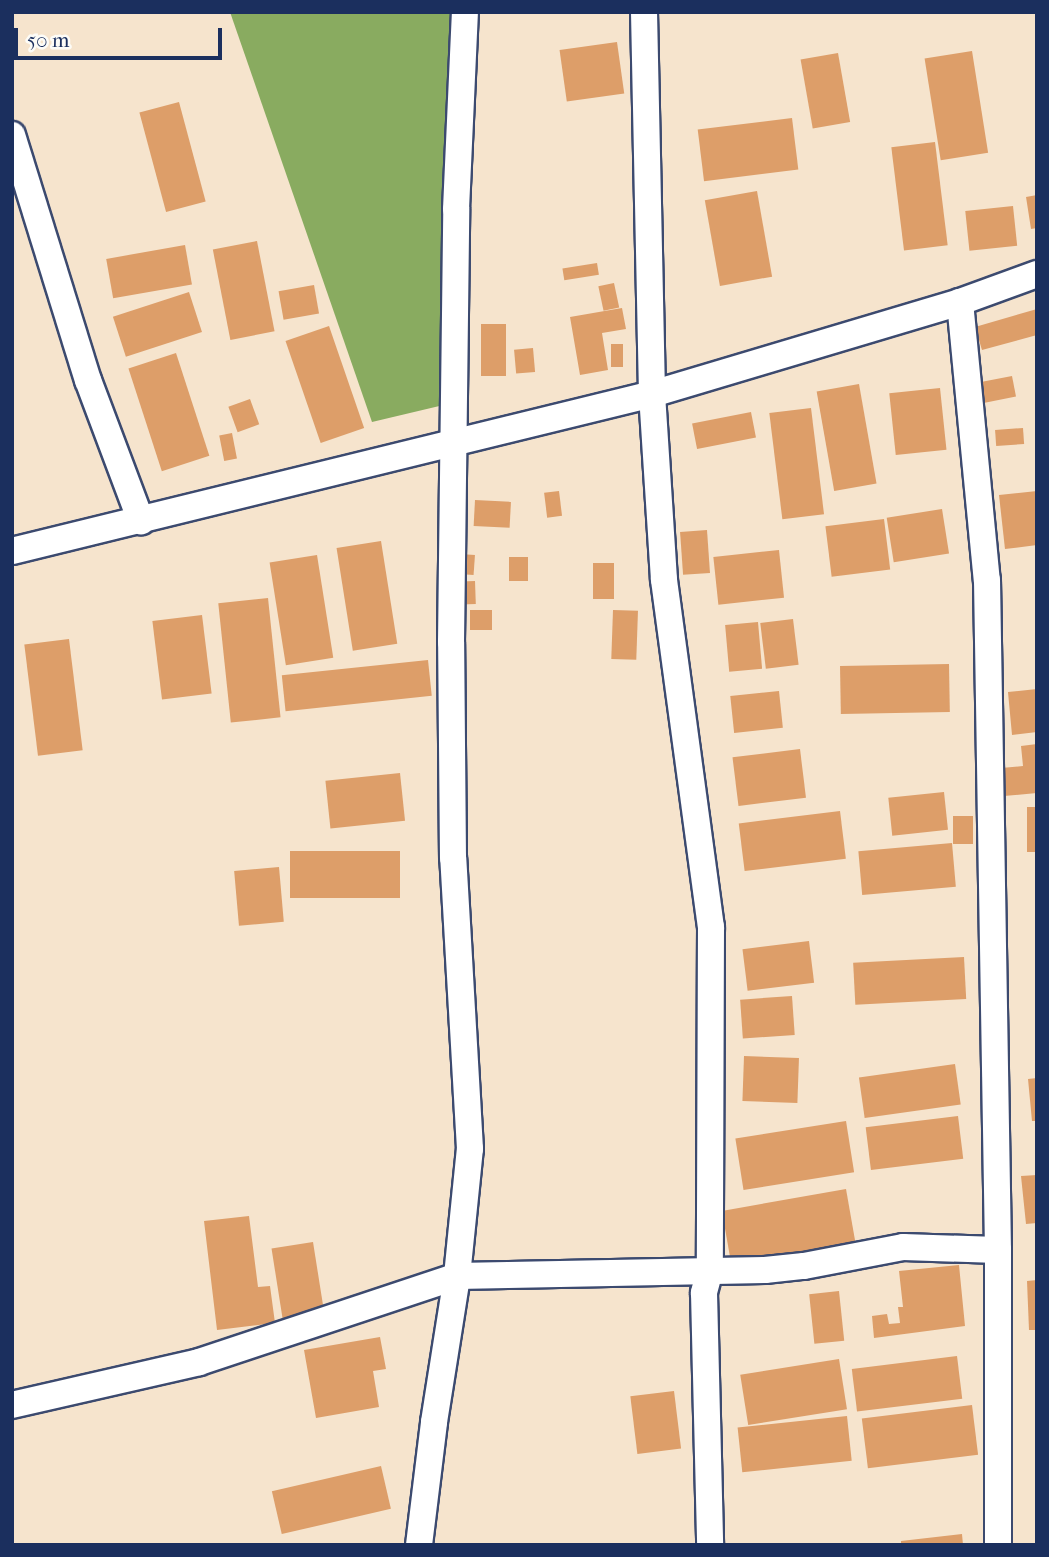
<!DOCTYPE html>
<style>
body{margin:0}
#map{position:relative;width:1049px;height:1557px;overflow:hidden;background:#f6e4cd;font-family:"IM FELL French Canon",serif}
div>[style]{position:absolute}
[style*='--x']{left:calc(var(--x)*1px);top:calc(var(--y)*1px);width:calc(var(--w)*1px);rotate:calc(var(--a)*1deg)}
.forest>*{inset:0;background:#89ab60}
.building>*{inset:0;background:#dd9e69;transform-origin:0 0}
.roads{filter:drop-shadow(2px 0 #3c4a6f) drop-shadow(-2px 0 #3c4a6f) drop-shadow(0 2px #3c4a6f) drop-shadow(0 -2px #3c4a6f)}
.minor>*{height:26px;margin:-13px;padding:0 13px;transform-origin:13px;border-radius:13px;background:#fff}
span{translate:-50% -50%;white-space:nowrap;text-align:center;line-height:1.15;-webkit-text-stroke:5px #fdfcf7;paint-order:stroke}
.frame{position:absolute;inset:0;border:14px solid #1b2f5e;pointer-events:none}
.scale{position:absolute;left:14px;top:28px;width:208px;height:32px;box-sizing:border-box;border:4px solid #1b2f5e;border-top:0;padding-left:9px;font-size:21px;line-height:24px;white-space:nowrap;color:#1b2f5e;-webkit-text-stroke:5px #fdfcf7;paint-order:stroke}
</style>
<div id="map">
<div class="forest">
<div style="clip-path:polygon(230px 12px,454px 12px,452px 403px,372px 422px)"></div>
</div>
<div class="building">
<div style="left:617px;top:42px;width:52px;height:58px;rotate:82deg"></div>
<div style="left:972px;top:51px;width:103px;height:48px;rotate:81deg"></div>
<div style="left:838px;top:53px;width:70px;height:38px;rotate:80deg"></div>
<div style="left:179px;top:102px;width:103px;height:41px;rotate:75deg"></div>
<div style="left:792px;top:118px;width:52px;height:95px;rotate:83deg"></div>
<div style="left:935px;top:142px;width:104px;height:44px;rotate:83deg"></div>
<div style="left:757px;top:191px;width:87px;height:53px;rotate:80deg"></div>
<div style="clip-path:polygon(1037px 195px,1037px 228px,1031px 229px,1026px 197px)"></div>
<div style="left:1013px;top:206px;width:40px;height:48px;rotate:84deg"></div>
<div style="left:257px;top:241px;width:92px;height:45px;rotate:79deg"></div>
<div style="left:185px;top:245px;width:40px;height:80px;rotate:80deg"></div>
<div style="left:597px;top:263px;width:12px;height:35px;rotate:81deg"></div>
<div style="left:614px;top:283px;width:25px;height:16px;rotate:78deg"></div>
<div style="left:314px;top:285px;width:29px;height:36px;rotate:80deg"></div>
<div style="left:189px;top:292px;width:42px;height:80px;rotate:72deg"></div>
<div style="clip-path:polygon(622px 308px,626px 329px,602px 333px,608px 370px,580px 375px,570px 317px)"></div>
<div style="clip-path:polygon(1037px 309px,1037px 335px,982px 350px,975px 327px)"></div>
<div style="left:481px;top:324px;width:25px;height:52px"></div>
<div style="left:329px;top:326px;width:108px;height:46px;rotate:71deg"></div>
<div style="left:611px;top:344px;width:12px;height:23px"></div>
<div style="left:533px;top:348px;width:24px;height:19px;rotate:85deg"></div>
<div style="left:176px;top:353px;width:108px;height:50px;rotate:72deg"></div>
<div style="left:1012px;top:376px;width:21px;height:33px;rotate:79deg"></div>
<div style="left:859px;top:384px;width:101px;height:43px;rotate:80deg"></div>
<div style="left:940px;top:388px;width:62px;height:51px;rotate:84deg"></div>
<div style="left:250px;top:399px;width:27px;height:23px;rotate:70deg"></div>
<div style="left:811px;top:408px;width:107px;height:42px;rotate:83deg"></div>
<div style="left:751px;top:412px;width:26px;height:60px;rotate:79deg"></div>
<div style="left:1023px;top:428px;width:16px;height:28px;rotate:86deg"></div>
<div style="left:232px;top:433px;width:26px;height:13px;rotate:79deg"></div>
<div style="left:559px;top:491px;width:25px;height:15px;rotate:83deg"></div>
<div style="clip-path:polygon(1037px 491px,1037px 545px,1005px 549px,999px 495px)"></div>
<div style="left:475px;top:500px;width:36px;height:26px;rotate:3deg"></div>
<div style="left:942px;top:509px;width:45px;height:56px;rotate:81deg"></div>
<div style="left:884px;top:519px;width:51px;height:59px;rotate:83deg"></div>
<div style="left:707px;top:530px;width:43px;height:27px;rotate:86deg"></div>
<div style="left:381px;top:541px;width:104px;height:45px;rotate:81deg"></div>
<div style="left:779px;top:550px;width:48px;height:66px;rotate:84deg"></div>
<div style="left:460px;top:554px;width:15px;height:20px;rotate:4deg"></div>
<div style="left:317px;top:555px;width:104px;height:48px;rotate:81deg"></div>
<div style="left:509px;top:557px;width:19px;height:24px"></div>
<div style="left:614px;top:563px;width:36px;height:21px;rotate:90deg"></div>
<div style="left:475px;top:581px;width:23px;height:22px;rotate:88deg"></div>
<div style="left:268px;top:598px;width:120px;height:50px;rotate:84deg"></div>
<div style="left:470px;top:610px;width:22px;height:20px"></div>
<div style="left:613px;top:610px;width:25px;height:49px;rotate:2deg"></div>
<div style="left:202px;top:615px;width:79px;height:50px;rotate:83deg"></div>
<div style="left:793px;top:619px;width:46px;height:33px;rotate:83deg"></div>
<div style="left:758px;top:622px;width:47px;height:33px;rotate:85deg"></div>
<div style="left:69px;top:639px;width:112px;height:45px;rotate:83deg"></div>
<div style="left:428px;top:660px;width:36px;height:147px;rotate:84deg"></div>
<div style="left:949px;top:664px;width:48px;height:109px;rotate:89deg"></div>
<div style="clip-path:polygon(1037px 689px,1037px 732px,1012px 735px,1008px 692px)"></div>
<div style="left:779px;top:691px;width:37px;height:49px;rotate:84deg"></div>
<div style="clip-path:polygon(1037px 744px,1037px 793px,1004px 796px,1001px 768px,1023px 766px,1021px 746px)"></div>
<div style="left:800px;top:749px;width:49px;height:68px;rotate:83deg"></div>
<div style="left:400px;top:773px;width:48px;height:75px;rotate:84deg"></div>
<div style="left:944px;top:792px;width:38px;height:56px;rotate:84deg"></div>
<div style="left:1027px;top:807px;width:10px;height:45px"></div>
<div style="left:840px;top:811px;width:48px;height:102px;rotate:83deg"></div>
<div style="left:953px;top:816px;width:20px;height:28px"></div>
<div style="left:952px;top:843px;width:44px;height:94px;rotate:85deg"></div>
<div style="left:400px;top:851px;width:47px;height:110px;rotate:90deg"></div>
<div style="left:279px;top:867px;width:55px;height:45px;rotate:85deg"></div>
<div style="left:809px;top:941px;width:42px;height:67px;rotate:83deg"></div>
<div style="left:964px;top:957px;width:42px;height:111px;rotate:87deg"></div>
<div style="left:792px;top:996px;width:39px;height:52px;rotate:86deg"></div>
<div style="left:744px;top:1056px;width:55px;height:45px;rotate:2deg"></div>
<div style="left:955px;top:1064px;width:41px;height:97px;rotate:82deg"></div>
<div style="clip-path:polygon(1037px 1078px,1037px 1121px,1032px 1121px,1028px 1079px)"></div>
<div style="left:958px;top:1116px;width:43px;height:93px;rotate:83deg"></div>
<div style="left:846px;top:1121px;width:52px;height:112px;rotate:81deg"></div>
<div style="clip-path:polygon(1037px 1175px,1037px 1223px,1026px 1224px,1021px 1176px)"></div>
<div style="left:846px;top:1189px;width:57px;height:126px;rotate:80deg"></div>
<div style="clip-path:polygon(249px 1216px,258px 1287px,270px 1286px,275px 1323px,217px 1330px,204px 1221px)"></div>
<div style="left:313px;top:1242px;width:73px;height:42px;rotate:81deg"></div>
<div style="clip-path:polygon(959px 1265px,965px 1326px,874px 1338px,872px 1316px,887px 1314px,889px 1324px,900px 1323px,898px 1307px,903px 1307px,899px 1271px)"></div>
<div style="clip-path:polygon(1037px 1280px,1037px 1330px,1029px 1330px,1027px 1281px)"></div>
<div style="left:839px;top:1291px;width:50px;height:30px;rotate:84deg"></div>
<div style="clip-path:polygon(380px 1337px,386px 1369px,373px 1371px,379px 1407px,316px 1418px,304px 1350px)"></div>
<div style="left:957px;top:1356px;width:43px;height:106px;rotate:83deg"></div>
<div style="left:839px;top:1359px;width:51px;height:100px;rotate:81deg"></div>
<div style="left:674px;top:1391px;width:58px;height:44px;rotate:83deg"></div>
<div style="left:972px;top:1405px;width:50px;height:111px;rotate:83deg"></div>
<div style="left:847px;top:1416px;width:45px;height:110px;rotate:84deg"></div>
<div style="left:381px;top:1466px;width:44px;height:112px;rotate:77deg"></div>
<div style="clip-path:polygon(962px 1534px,963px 1545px,901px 1545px,901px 1541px)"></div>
</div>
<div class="roads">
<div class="minor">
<div style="--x:644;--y:12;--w:382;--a:88.8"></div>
<div style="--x:652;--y:394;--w:186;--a:86.3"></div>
<div style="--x:664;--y:580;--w:350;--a:82.3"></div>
<div style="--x:711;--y:927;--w:343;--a:90.2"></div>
<div style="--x:710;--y:1270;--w:24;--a:105"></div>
<div style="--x:704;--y:1293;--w:252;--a:88.6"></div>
<div style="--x:12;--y:135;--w:257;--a:72.8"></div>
<div style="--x:88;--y:380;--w:151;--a:69.4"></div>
<div style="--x:960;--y:302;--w:279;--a:84.5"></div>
<div style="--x:987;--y:580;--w:670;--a:89.06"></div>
<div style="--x:998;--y:1250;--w:295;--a:90"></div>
<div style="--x:12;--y:551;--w:659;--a:-13.78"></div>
<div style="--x:652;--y:394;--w:321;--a:-16.6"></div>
<div style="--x:960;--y:302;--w:82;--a:-20"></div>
<div style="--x:12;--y:1405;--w:192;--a:-12.9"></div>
<div style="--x:199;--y:1362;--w:272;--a:-18.4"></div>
<div style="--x:457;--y:1276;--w:308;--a:-1.1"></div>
<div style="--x:765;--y:1270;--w:39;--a:-6"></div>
<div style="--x:804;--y:1266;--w:101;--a:-10.9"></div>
<div style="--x:903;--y:1247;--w:95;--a:1.8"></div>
<div style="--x:419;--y:1545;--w:124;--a:-83"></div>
<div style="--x:434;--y:1422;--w:148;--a:-81"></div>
<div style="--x:457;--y:1276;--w:128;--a:-84.2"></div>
<div style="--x:470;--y:1149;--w:291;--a:-93.3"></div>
<div style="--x:453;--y:858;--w:216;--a:-90.5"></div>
<div style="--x:451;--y:642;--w:433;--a:-89.3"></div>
<div style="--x:456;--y:209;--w:197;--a:-87.4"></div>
</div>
</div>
<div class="frame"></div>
<div class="scale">50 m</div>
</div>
